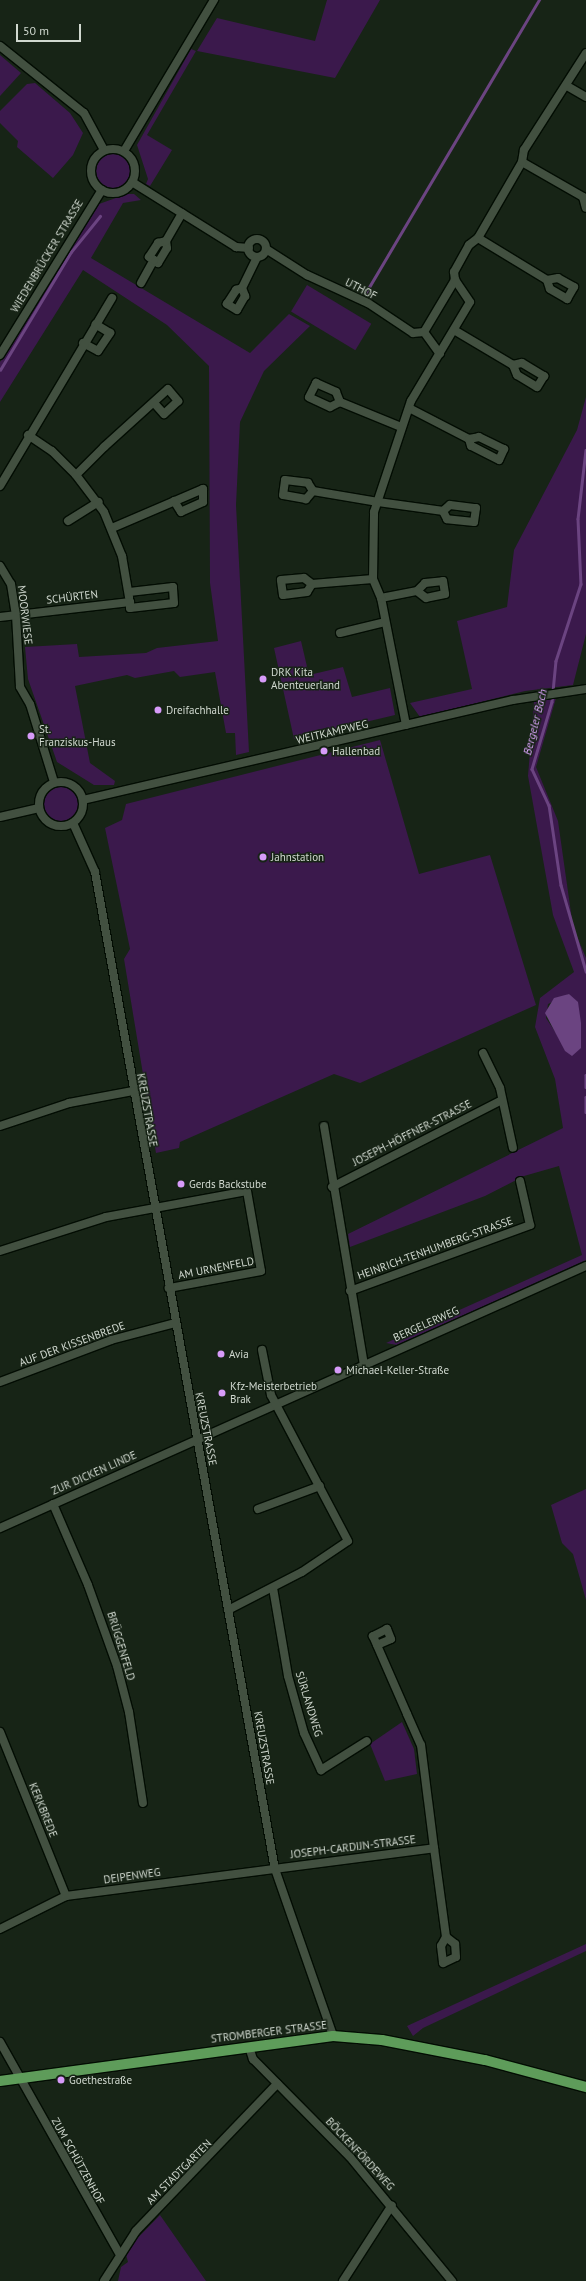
<!DOCTYPE html>
<meta charset="utf-8">
<style>
body{margin:0}
#map{position:relative;width:586px;height:2281px;overflow:hidden;background:#172416;font-family:"PT Sans",sans-serif}
div>[style]{position:absolute}
[style*='--x']{left:calc(var(--x)*1px);top:calc(var(--y)*1px);width:calc(var(--w)*1px);rotate:calc(var(--a)*1deg)}
.green>*{inset:0;background:#3b194c;transform-origin:0 0}
.round{border-radius:50%}
.water>*{inset:0;background:#6b4481}
.stream>*{height:2.5px;margin:-1.25px;padding:0 1.25px;transform-origin:1.25px;border-radius:1.25px;background:#6b4481}
.roads{filter:drop-shadow(1px 0 #030d03) drop-shadow(-1px 0 #030d03) drop-shadow(0 1px #030d03) drop-shadow(0 -1px #030d03)}
.minor>*{height:8px;margin:-4px;padding:0 4px;transform-origin:4px;border-radius:4px;background:#425040}
.minor>.ring{margin:-4px;padding:0;box-sizing:content-box;background:none;border:8px solid #425040;border-radius:50%}
.major>*{height:10px;margin:-5px;padding:0 5px;transform-origin:5px;border-radius:5px;background:#5e9c5a}
.dots>*{width:11px;height:11px;translate:-50% -50%;box-sizing:border-box;border:2px solid #172416;border-radius:50%}
span{translate:-50% -50%;white-space:nowrap;text-align:center;line-height:1.15;-webkit-text-stroke:3px #172416;paint-order:stroke}
.street-label{font-size:11px;color:#d0d8cf}
.poi-label{font-size:11px;color:#d0d8cf}
.left{translate:0 -50%;text-align:left}
.water-label{font-size:12px;color:#dda5fd;font-style:italic}
.scale{position:absolute;left:16px;top:24px;width:65px;height:18px;box-sizing:border-box;border:2px solid #d0d8cf;border-top:0;padding-left:5px;font-size:12px;line-height:14px;white-space:nowrap;color:#d0d8cf;-webkit-text-stroke:3px #172416;paint-order:stroke}
</style>
<div id="map">
<div class="green">
<div style="clip-path:polygon(327px 0,380px 0,335px 78px,197px 51px,217px 18px,315px 41px)"></div>
<div style="clip-path:polygon(191px 49px,196px 51px,147px 135px,172px 150px,150px 186px,146px 184px,148px 179px,137px 145px)"></div>
<div style="clip-path:polygon(0 55px,21px 73px,0 96px)"></div>
<div style="clip-path:polygon(35px 83px,70px 113px,83px 133px,73px 155px,53px 178px,17px 147px,18px 141px,0 123px,0 111px,27px 84px)"></div>
<div class="round" style="left:96px;top:154px;width:34px;height:34px"></div>
<div style="clip-path:polygon(127px 194px,134px 194px,141px 200px,123px 203px,91px 258px,250px 353px,289px 314px,310px 326px,264px 371px,240px 422px,236px 505px,249px 752px,236px 755px,235px 733px,226px 733px,215px 672px,180px 677px,174px 671px,135px 678px,127px 675px,75px 686px,90px 763px,115px 781px,114px 785px,94px 785px,57px 762px,28px 679px,25px 647px,77px 644px,79px 657px,146px 653px,157px 648px,218px 641px,210px 583px,209px 366px,167px 325px,83px 270px,0 402px,0 362px,99px 204px)"></div>
<div style="left:307px;top:285px;width:75px;height:31px;rotate:31deg"></div>
<div style="clip-path:polygon(586px 397px,586px 634px,573px 685px,525px 691px,420px 717px,410px 703px,472px 689px,457px 621px,507px 607px,514px 550px,577px 430px)"></div>
<div style="clip-path:polygon(301px 641px,309px 675px,343px 667px,352px 697px,390px 688px,395px 715px,294px 739px,274px 648px)"></div>
<div style="clip-path:polygon(evenodd,556px 698px,536px 767px,558px 821px,573px 927px,586px 958px,586px 1260px,397px 1345px,386px 1343px,582px 1255px,559px 1166px,524px 1176px,485px 1196px,350px 1247px,348px 1234px,563px 1128px,555px 1079px,535px 1027px,540px 998px,574px 972px,553px 915px,528px 776px,534px 702px,556px 698px,569px 994px,581px 1023px,581px 1048px,558px 1036px,546px 1018px,548px 1004px,569px 994px)"></div>
<div style="clip-path:polygon(380px 740px,419px 874px,490px 855px,536px 1005px,360px 1083px,334px 1074px,180px 1142px,179px 1148px,156px 1153px,124px 959px,130px 949px,105px 828px,122px 820px,126px 804px)"></div>
<div class="round" style="left:43px;top:786px;width:36px;height:36px"></div>
<div style="clip-path:polygon(586px 1489px,586px 1600px,573px 1554px,562px 1543px,551px 1505px)"></div>
<div style="clip-path:polygon(402px 1722px,414px 1749px,417px 1774px,385px 1781px,370px 1744px)"></div>
<div style="clip-path:polygon(586px 1944px,586px 1951px,423px 2028px,413px 2036px,407px 2026px)"></div>
<div style="clip-path:polygon(160px 2215px,206px 2281px,118px 2281px,121px 2267px,128px 2262px,125px 2251px)"></div>
</div>
<div class="water">
<div style="clip-path:polygon(569px 994px,578px 1002px,581px 1023px,581px 1048px,572px 1056px,565px 1051px,545px 1013px,554px 998px)"></div>
</div>
<div class="stream">
<div style="--x:365;--y:294;--w:342;--a:-59.4"></div>
<div style="--x:0;--y:370;--w:138;--a:-59"></div>
<div style="--x:71;--y:252;--w:46;--a:-51.1"></div>
<div style="--x:586;--y:450;--w:69;--a:96.6"></div>
<div style="--x:578;--y:519;--w:65;--a:87.4"></div>
<div style="--x:581;--y:584;--w:81;--a:108"></div>
<div style="--x:556;--y:661;--w:41;--a:95.6"></div>
<div style="--x:552;--y:702;--w:70;--a:106.6"></div>
<div style="--x:532;--y:769;--w:40;--a:65"></div>
<div style="--x:549;--y:805;--w:81;--a:81.5"></div>
<div style="--x:561;--y:885;--w:90;--a:73.8"></div>
<div style="--x:586;--y:1075;--w:12;--a:90"></div>
<div style="--x:586;--y:1097;--w:15;--a:90"></div>
</div>
<div class="roads">
<div class="minor">
<div style="--x:0;--y:46;--w:107;--a:38.6"></div>
<div style="--x:84;--y:113;--w:42;--a:61.6"></div>
<div style="--x:567;--y:86;--w:22;--a:30"></div>
<div class="ring" style="left:91px;top:149px;width:36px;height:36px"></div>
<div style="--x:124;--y:151;--w:176;--a:-59.2"></div>
<div style="--x:522;--y:162;--w:70;--a:29.8"></div>
<div style="--x:583;--y:197;--w:11;--a:75"></div>
<div style="--x:132;--y:182;--w:123;--a:32"></div>
<div style="--x:236;--y:247;--w:13;--a:4"></div>
<div style="--x:478;--y:238;--w:81;--a:31.3"></div>
<div style="--x:547;--y:280;--w:9;--a:72"></div>
<div style="--x:550;--y:289;--w:20;--a:30"></div>
<div style="--x:567;--y:299;--w:14;--a:-60"></div>
<div style="--x:574;--y:287;--w:18;--a:-151"></div>
<div style="--x:558;--y:278;--w:11;--a:170"></div>
<div class="ring" style="left:248px;top:239px;width:10px;height:10px"></div>
<div style="--x:266;--y:249;--w:49;--a:32.4"></div>
<div style="--x:307;--y:275;--w:67;--a:24.7"></div>
<div style="--x:368;--y:303;--w:54;--a:33.7"></div>
<div style="--x:413;--y:333;--w:11;--a:-5"></div>
<div style="--x:424;--y:332;--w:27;--a:54"></div>
<div style="--x:154;--y:260;--w:5;--a:37"></div>
<div style="--x:158;--y:263;--w:17;--a:-59"></div>
<div style="--x:167;--y:248;--w:7;--a:-98"></div>
<div style="--x:141;--y:283;--w:26;--a:-61"></div>
<div style="--x:154;--y:260;--w:6;--a:-149"></div>
<div style="--x:149;--y:257;--w:17;--a:-57"></div>
<div style="--x:158;--y:243;--w:8;--a:-14"></div>
<div style="--x:166;--y:241;--w:32;--a:-60"></div>
<div style="--x:242;--y:288;--w:9;--a:69"></div>
<div style="--x:245;--y:296;--w:16;--a:120"></div>
<div style="--x:237;--y:310;--w:12;--a:-149"></div>
<div style="--x:227;--y:304;--w:17;--a:-57"></div>
<div style="--x:236;--y:290;--w:6;--a:-18"></div>
<div style="--x:242;--y:288;--w:34;--a:-64"></div>
<div style="--x:454;--y:330;--w:69;--a:30.7"></div>
<div style="--x:513;--y:365;--w:9;--a:-13"></div>
<div style="--x:522;--y:363;--w:26;--a:31"></div>
<div style="--x:544;--y:376;--w:13;--a:122"></div>
<div style="--x:537;--y:387;--w:23;--a:-149"></div>
<div style="--x:517;--y:375;--w:11;--a:-112"></div>
<div style="--x:424;--y:332;--w:61;--a:-59.2"></div>
<div style="--x:455;--y:280;--w:8;--a:-97"></div>
<div style="--x:454;--y:272;--w:31;--a:-61"></div>
<div style="--x:469;--y:245;--w:11;--a:-38"></div>
<div style="--x:478;--y:238;--w:88;--a:-59.9"></div>
<div style="--x:522;--y:162;--w:12;--a:-81"></div>
<div style="--x:524;--y:150;--w:115;--a:-57.4"></div>
<div style="--x:83;--y:343;--w:17;--a:28"></div>
<div style="--x:98;--y:351;--w:22;--a:-56"></div>
<div style="--x:110;--y:333;--w:17;--a:-149"></div>
<div style="--x:0;--y:355;--w:194;--a:-58.3"></div>
<div style="--x:340;--y:402;--w:11;--a:153"></div>
<div style="--x:330;--y:407;--w:23;--a:-155"></div>
<div style="--x:309;--y:397;--w:16;--a:-63"></div>
<div style="--x:316;--y:383;--w:22;--a:24"></div>
<div style="--x:336;--y:392;--w:11;--a:68"></div>
<div style="--x:340;--y:402;--w:66;--a:22.3"></div>
<div style="--x:409;--y:408;--w:68;--a:27.3"></div>
<div style="--x:469;--y:439;--w:10;--a:-11"></div>
<div style="--x:479;--y:437;--w:28;--a:26"></div>
<div style="--x:504;--y:449;--w:12;--a:114"></div>
<div style="--x:499;--y:460;--w:31;--a:-153"></div>
<div style="--x:471;--y:446;--w:7;--a:-106"></div>
<div style="--x:28;--y:435;--w:29;--a:34"></div>
<div style="--x:52;--y:451;--w:34;--a:45"></div>
<div style="--x:76;--y:475;--w:46;--a:52.9"></div>
<div style="--x:104;--y:512;--w:48;--a:67.8"></div>
<div style="--x:122;--y:556;--w:42;--a:80.3"></div>
<div style="--x:76;--y:475;--w:40;--a:-45"></div>
<div style="--x:104;--y:447;--w:86;--a:-42.2"></div>
<div style="--x:168;--y:389;--w:16;--a:50"></div>
<div style="--x:178;--y:401;--w:19;--a:137"></div>
<div style="--x:164;--y:414;--w:15;--a:-132"></div>
<div style="--x:0;--y:486;--w:219;--a:-59.2"></div>
<div style="--x:313;--y:491;--w:11;--a:131"></div>
<div style="--x:306;--y:499;--w:23;--a:-170"></div>
<div style="--x:283;--y:495;--w:15;--a:-82"></div>
<div style="--x:285;--y:480;--w:23;--a:7"></div>
<div style="--x:308;--y:483;--w:9;--a:58"></div>
<div style="--x:313;--y:491;--w:66;--a:9.6"></div>
<div style="--x:378;--y:502;--w:66;--a:7.9"></div>
<div style="--x:443;--y:511;--w:9;--a:-41"></div>
<div style="--x:450;--y:505;--w:26;--a:7"></div>
<div style="--x:476;--y:508;--w:14;--a:98"></div>
<div style="--x:474;--y:522;--w:27;--a:-174"></div>
<div style="--x:447;--y:519;--w:9;--a:-117"></div>
<div style="--x:68;--y:521;--w:36;--a:-32"></div>
<div style="--x:112;--y:528;--w:99;--a:-23.2"></div>
<div style="--x:203;--y:489;--w:13;--a:90"></div>
<div style="--x:203;--y:502;--w:24;--a:156"></div>
<div style="--x:181;--y:512;--w:13;--a:-122"></div>
<div style="--x:0;--y:566;--w:21;--a:59"></div>
<div style="--x:11;--y:584;--w:31;--a:81"></div>
<div style="--x:16;--y:615;--w:72;--a:86.8"></div>
<div style="--x:20;--y:687;--w:20;--a:60"></div>
<div style="--x:30;--y:704;--w:82;--a:72.9"></div>
<div style="--x:312;--y:584;--w:9;--a:122"></div>
<div style="--x:307;--y:592;--w:24;--a:173"></div>
<div style="--x:283;--y:595;--w:15;--a:-98"></div>
<div style="--x:281;--y:580;--w:23;--a:-5"></div>
<div style="--x:304;--y:578;--w:10;--a:37"></div>
<div style="--x:312;--y:584;--w:61;--a:-4.7"></div>
<div style="--x:381;--y:598;--w:37;--a:-11"></div>
<div style="--x:417;--y:591;--w:11;--a:-45"></div>
<div style="--x:425;--y:583;--w:18;--a:-6"></div>
<div style="--x:443;--y:581;--w:13;--a:81"></div>
<div style="--x:445;--y:594;--w:19;--a:168"></div>
<div style="--x:426;--y:598;--w:11;--a:-142"></div>
<div style="--x:0;--y:617;--w:131;--a:-6.6"></div>
<div style="--x:130;--y:602;--w:6;--a:90"></div>
<div style="--x:130;--y:608;--w:44;--a:-6.5"></div>
<div style="--x:174;--y:603;--w:16;--a:-94"></div>
<div style="--x:173;--y:587;--w:44;--a:173.5"></div>
<div style="--x:340;--y:633;--w:46;--a:-13.7"></div>
<div style="--x:406;--y:725;--w:129;--a:-101.1"></div>
<div style="--x:381;--y:598;--w:21;--a:-113"></div>
<div style="--x:373;--y:579;--w:67;--a:-89.1"></div>
<div style="--x:374;--y:512;--w:117;--a:-71.6"></div>
<div style="--x:411;--y:401;--w:115;--a:-59.2"></div>
<div style="--x:470;--y:302;--w:27;--a:-124"></div>
<div class="ring" style="left:39px;top:782px;width:36px;height:36px"></div>
<div style="--x:83;--y:800;--w:441;--a:-13.1"></div>
<div style="--x:513;--y:700;--w:74;--a:-8.6"></div>
<div style="--x:0;--y:817;--w:40;--a:-13"></div>
<div style="--x:73;--y:823;--w:54;--a:65.8"></div>
<div style="--x:95;--y:872;--w:1013;--a:79.77"></div>
<div style="--x:275;--y:1869;--w:177;--a:70.8"></div>
<div style="--x:483;--y:1053;--w:39;--a:64"></div>
<div style="--x:500;--y:1088;--w:61;--a:77.8"></div>
<div style="--x:0;--y:1126;--w:73;--a:-18.4"></div>
<div style="--x:69;--y:1103;--w:65;--a:-10.6"></div>
<div style="--x:324;--y:1126;--w:241;--a:80.5"></div>
<div style="--x:332;--y:1187;--w:191;--a:-27.1"></div>
<div style="--x:0;--y:1251;--w:111;--a:-17.8"></div>
<div style="--x:106;--y:1217;--w:143;--a:-10.4"></div>
<div style="--x:247;--y:1191;--w:81;--a:80.1"></div>
<div style="--x:261;--y:1271;--w:94;--a:169.5"></div>
<div style="--x:350;--y:1291;--w:192;--a:-20.1"></div>
<div style="--x:530;--y:1225;--w:45;--a:-102.8"></div>
<div style="--x:0;--y:1382;--w:119;--a:-20.7"></div>
<div style="--x:111;--y:1340;--w:66;--a:-14.9"></div>
<div style="--x:53;--y:1504;--w:88;--a:66.6"></div>
<div style="--x:88;--y:1585;--w:86;--a:70.3"></div>
<div style="--x:117;--y:1666;--w:48;--a:75.4"></div>
<div style="--x:129;--y:1712;--w:92;--a:81.3"></div>
<div style="--x:258;--y:1509;--w:66;--a:-20.4"></div>
<div style="--x:0;--y:1528;--w:642;--a:-24.09"></div>
<div style="--x:273;--y:1588;--w:89;--a:80.3"></div>
<div style="--x:288;--y:1676;--w:59;--a:74.3"></div>
<div style="--x:304;--y:1733;--w:41;--a:65.3"></div>
<div style="--x:321;--y:1770;--w:54;--a:-32.2"></div>
<div style="--x:228;--y:1610;--w:83;--a:-27.2"></div>
<div style="--x:302;--y:1572;--w:55;--a:-34"></div>
<div style="--x:348;--y:1541;--w:165;--a:-117.8"></div>
<div style="--x:271;--y:1395;--w:46;--a:-101.3"></div>
<div style="--x:377;--y:1645;--w:15;--a:-23"></div>
<div style="--x:391;--y:1639;--w:11;--a:-112"></div>
<div style="--x:387;--y:1629;--w:16;--a:153"></div>
<div style="--x:373;--y:1636;--w:85;--a:66.4"></div>
<div style="--x:407;--y:1714;--w:34;--a:66"></div>
<div style="--x:421;--y:1745;--w:104;--a:82.8"></div>
<div style="--x:0;--y:1732;--w:177;--a:68.1"></div>
<div style="--x:0;--y:1929;--w:74;--a:-26.6"></div>
<div style="--x:66;--y:1896;--w:371;--a:-7.4"></div>
<div style="--x:434;--y:1848;--w:90;--a:82.3"></div>
<div style="--x:446;--y:1937;--w:10;--a:119"></div>
<div style="--x:441;--y:1946;--w:17;--a:83"></div>
<div style="--x:443;--y:1963;--w:14;--a:-25"></div>
<div style="--x:456;--y:1957;--w:13;--a:-94"></div>
<div style="--x:455;--y:1944;--w:11;--a:-142"></div>
<div style="--x:0;--y:2042;--w:242;--a:60.6"></div>
<div style="--x:249;--y:2047;--w:13;--a:72"></div>
<div style="--x:253;--y:2059;--w:138;--a:45.3"></div>
<div style="--x:350;--y:2157;--w:161;--a:50.6"></div>
<div style="--x:104;--y:2281;--w:59;--a:-57.4"></div>
<div style="--x:136;--y:2231;--w:204;--a:-46.2"></div>
<div style="--x:343;--y:2281;--w:90;--a:-57.2"></div>
</div>
<div class="major">
<div style="--x:0;--y:2081;--w:336;--a:-7.7"></div>
<div style="--x:333;--y:2036;--w:49;--a:4.7"></div>
<div style="--x:382;--y:2040;--w:105;--a:11"></div>
<div style="--x:485;--y:2060;--w:105;--a:15"></div>
</div>
</div>
<div class="dots">
<div style="left:263px;top:679px;background:#d79bf9"></div>
<div style="left:158px;top:710px;background:#d79bf9"></div>
<div style="left:31px;top:736px;background:#d79bf9"></div>
<div style="left:324px;top:751px;background:#d79bf9"></div>
<div style="left:263px;top:857px;background:#d79bf9"></div>
<div style="left:181px;top:1184px;background:#d79bf9"></div>
<div style="left:221px;top:1354px;background:#d79bf9"></div>
<div style="left:338px;top:1370px;background:#d79bf9"></div>
<div style="left:222px;top:1393px;background:#d79bf9"></div>
<div style="left:61px;top:2080px;background:#d79bf9"></div>
</div>
<div class="street-label">
<span style="left:47px;top:256px;rotate:-59deg">WIEDENBRÜCKER STRASSE</span>
<span style="left:361px;top:289px;rotate:27deg">UTHOF</span>
<span style="left:72px;top:597px;rotate:-7deg">SCHÜRTEN</span>
<span style="left:25px;top:615px;rotate:83deg">MOORWIESE</span>
<span style="left:332px;top:732px;rotate:-13deg">WEITKAMPWEG</span>
<span style="left:147px;top:1110px;rotate:80deg">KREUZSTRASSE</span>
<span style="left:412px;top:1133px;rotate:-27deg">JOSEPH-HÖFFNER-STRASSE</span>
<span style="left:435px;top:1248px;rotate:-20deg">HEINRICH-TENHUMBERG-STRASSE</span>
<span style="left:216px;top:1268px;rotate:-11deg">AM URNENFELD</span>
<span style="left:426px;top:1324px;rotate:-24deg">BERGELERWEG</span>
<span style="left:72px;top:1344px;rotate:-20deg">AUF DER KISSENBREDE</span>
<span style="left:206px;top:1429px;rotate:79deg">KREUZSTRASSE</span>
<span style="left:94px;top:1473px;rotate:-24deg">ZUR DICKEN LINDE</span>
<span style="left:121px;top:1646px;rotate:73deg">BRÜGGENFELD</span>
<span style="left:309px;top:1704px;rotate:73deg">SÜRLANDWEG</span>
<span style="left:264px;top:1748px;rotate:80deg">KREUZSTRASSE</span>
<span style="left:43px;top:1810px;rotate:68deg">KERKBREDE</span>
<span style="left:353px;top:1847px;rotate:-7deg">JOSEPH-CARDIJN-STRASSE</span>
<span style="left:132px;top:1876px;rotate:-8deg">DEIPENWEG</span>
<span style="left:269px;top:2032px;rotate:-7deg">STROMBERGER STRASSE</span>
<span style="left:360px;top:2154px;rotate:47deg">BÖCKENFÖRDEWEG</span>
<span style="left:78px;top:2161px;rotate:61deg">ZUM SCHÜTZENHOF</span>
<span style="left:179px;top:2172px;rotate:-45deg">AM STADTGARTEN</span>
</div>
<div class="poi-label">
<span class="left" style="left:271px;top:679px">DRK Kita<br>Abenteuerland</span>
<span class="left" style="left:166px;top:710px">Dreifachhalle</span>
<span class="left" style="left:39px;top:736px">St.<br>Franziskus-Haus</span>
<span class="left" style="left:332px;top:751px">Hallenbad</span>
<span class="left" style="left:271px;top:857px">Jahnstation</span>
<span class="left" style="left:189px;top:1184px">Gerds Backstube</span>
<span class="left" style="left:229px;top:1354px">Avia</span>
<span class="left" style="left:346px;top:1370px">Michael-Keller-Straße</span>
<span class="left" style="left:230px;top:1393px">Kfz-Meisterbetrieb<br>Brak</span>
<span class="left" style="left:69px;top:2080px">Goethestraße</span>
</div>
<div class="water-label">
<span style="left:535px;top:722px;rotate:-76deg">Bergeler Bach</span>
</div>
<div class="scale">50 m</div>
</div>
